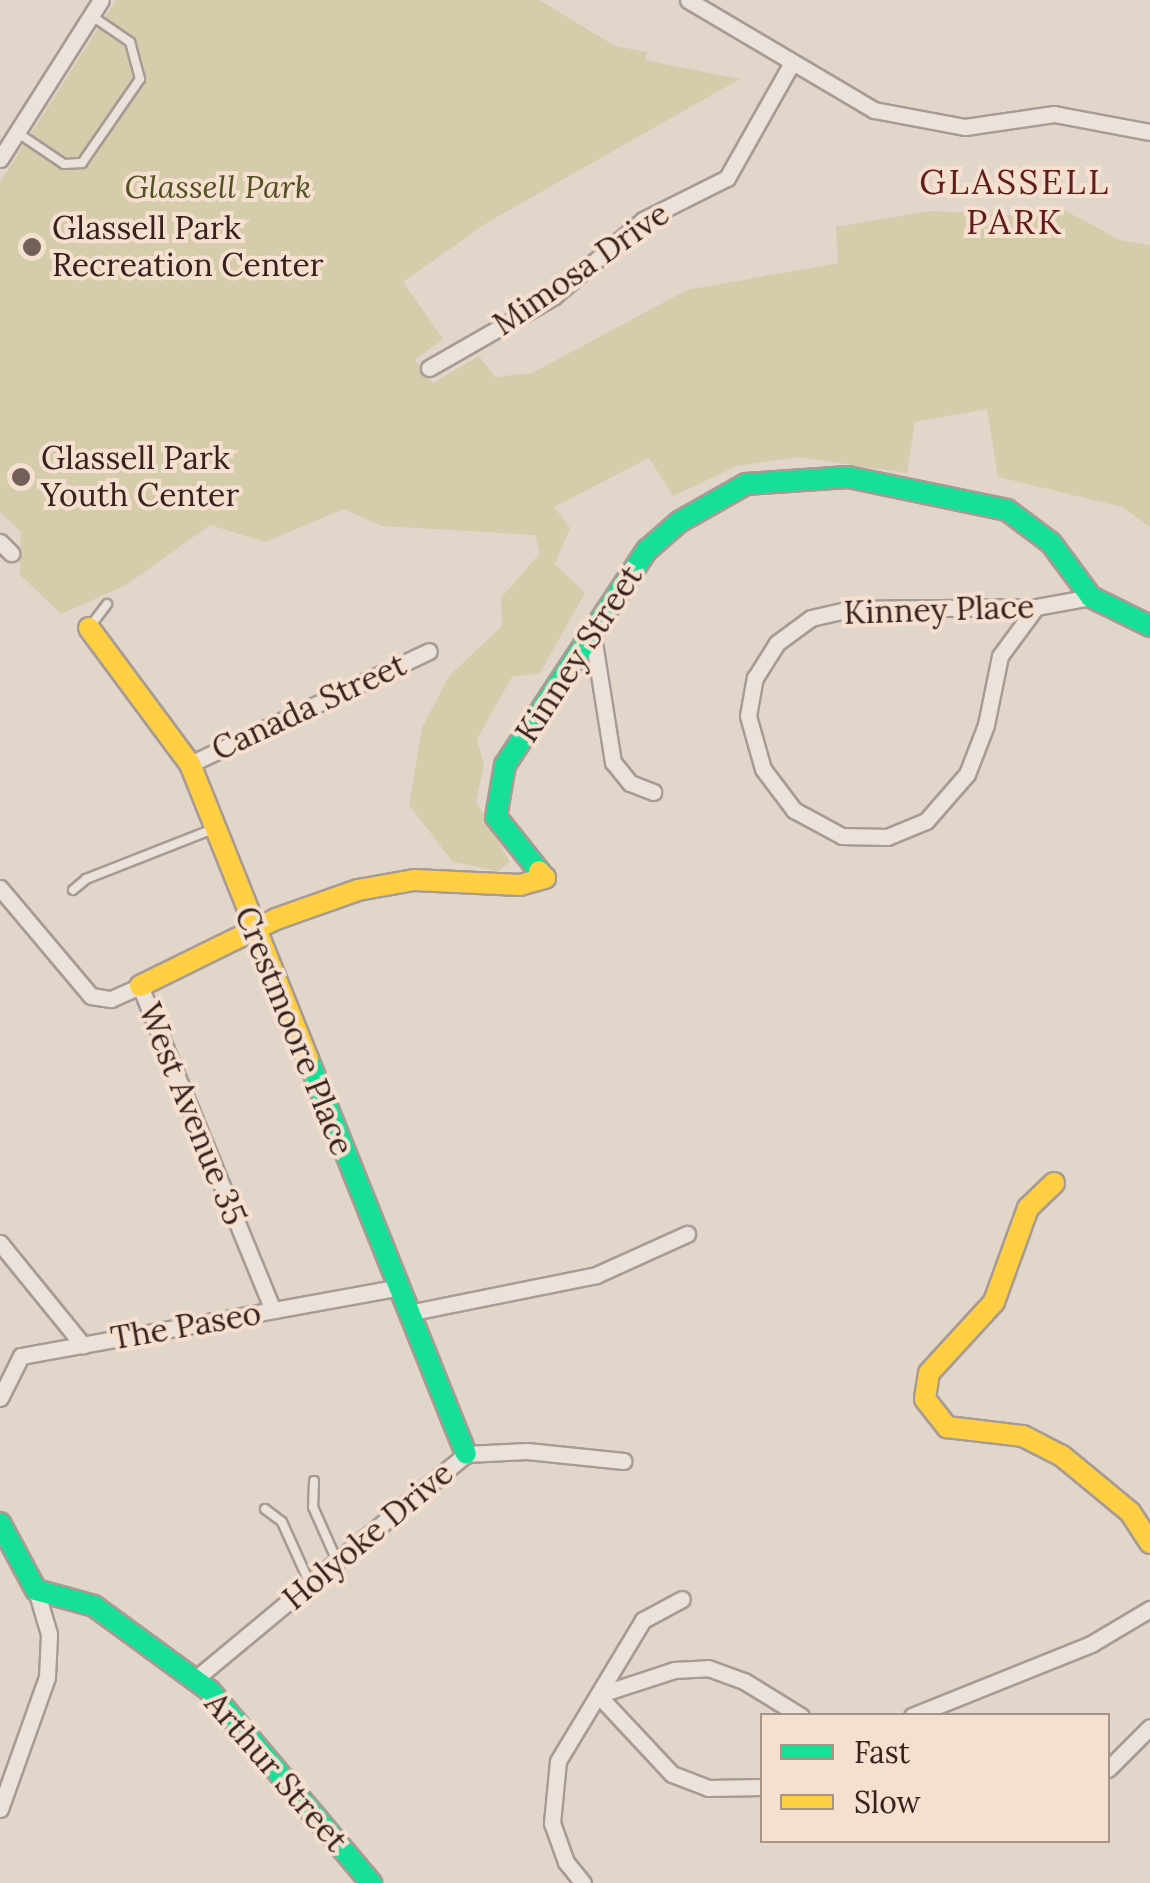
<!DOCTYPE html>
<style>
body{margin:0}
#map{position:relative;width:1150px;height:1883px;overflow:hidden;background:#e2d5ca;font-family:Lora,serif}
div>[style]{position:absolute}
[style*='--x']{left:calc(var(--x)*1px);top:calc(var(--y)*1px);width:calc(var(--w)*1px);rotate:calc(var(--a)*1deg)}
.green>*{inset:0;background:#d5ccac}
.roads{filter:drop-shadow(2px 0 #a79b94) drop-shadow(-2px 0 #a79b94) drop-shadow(0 2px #a79b94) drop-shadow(0 -2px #a79b94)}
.lane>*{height:8px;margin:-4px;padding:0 4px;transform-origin:4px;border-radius:4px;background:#eae2db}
.street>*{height:15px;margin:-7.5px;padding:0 7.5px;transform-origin:7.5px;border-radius:7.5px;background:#eae2db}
.fast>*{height:20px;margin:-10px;padding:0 10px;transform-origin:10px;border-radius:10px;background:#16e098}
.slow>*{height:20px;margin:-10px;padding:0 10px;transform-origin:10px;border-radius:10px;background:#ffcf43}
.dots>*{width:28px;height:28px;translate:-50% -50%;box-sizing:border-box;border:5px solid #f5e0cf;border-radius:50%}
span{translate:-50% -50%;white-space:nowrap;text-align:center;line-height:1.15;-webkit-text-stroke:8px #f5e0cf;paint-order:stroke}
.park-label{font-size:32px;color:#515223;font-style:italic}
.poi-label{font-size:32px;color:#35221c}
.left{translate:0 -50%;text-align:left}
.street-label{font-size:32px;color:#35221c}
.neighbourhood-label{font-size:35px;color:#621c1f;letter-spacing:2.5px}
.legend{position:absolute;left:760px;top:1713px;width:350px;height:130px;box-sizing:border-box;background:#f5e0cf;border:2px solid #a89487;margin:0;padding:12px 18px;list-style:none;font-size:30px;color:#35221c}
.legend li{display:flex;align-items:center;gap:20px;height:50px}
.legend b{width:50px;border:2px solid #a89487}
</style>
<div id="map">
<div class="green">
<div style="clip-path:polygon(116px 0,539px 0,615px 46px,647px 52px,645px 60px,740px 79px,488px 222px,403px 282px,443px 339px,415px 360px,433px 383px,479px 356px,495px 377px,532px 373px,687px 290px,838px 263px,836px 227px,930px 211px,1010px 215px,1064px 210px,1120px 240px,1150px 245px,1150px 527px,1122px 507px,998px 477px,987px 409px,915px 422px,907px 473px,797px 457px,737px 466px,673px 496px,649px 458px,554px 507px,570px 528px,555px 564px,585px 593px,540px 673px,512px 677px,477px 739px,484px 766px,476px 801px,510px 862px,498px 871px,453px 862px,409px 805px,422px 728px,449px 676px,502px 626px,501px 598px,540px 553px,535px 535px,382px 526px,344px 509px,265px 542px,210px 525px,126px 585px,61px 614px,20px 575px,21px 532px,0 512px,0 182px)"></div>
</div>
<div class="roads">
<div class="lane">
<div style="--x:18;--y:133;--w:55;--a:34"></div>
<div style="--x:64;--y:164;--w:18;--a:-3"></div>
<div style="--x:82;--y:163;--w:102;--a:-55.4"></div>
<div style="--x:140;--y:79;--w:38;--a:-105"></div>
<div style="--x:130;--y:42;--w:46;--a:-145.6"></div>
<div style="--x:89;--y:628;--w:30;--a:-53"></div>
<div style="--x:73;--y:890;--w:17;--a:-40"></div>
<div style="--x:86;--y:879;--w:136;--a:-21.5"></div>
<div style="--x:314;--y:1481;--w:26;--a:92"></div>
<div style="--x:313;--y:1507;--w:59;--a:66"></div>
<div style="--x:265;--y:1509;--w:21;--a:37"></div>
<div style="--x:282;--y:1522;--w:68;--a:65.7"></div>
</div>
<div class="street">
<div style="--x:688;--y:0;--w:216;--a:30.6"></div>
<div style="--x:874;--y:110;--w:93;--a:10.6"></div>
<div style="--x:965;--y:127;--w:90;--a:-8.3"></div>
<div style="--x:1054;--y:114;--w:98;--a:10.6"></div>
<div style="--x:0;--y:159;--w:188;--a:-57.6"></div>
<div style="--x:429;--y:368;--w:143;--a:-29.8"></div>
<div style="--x:553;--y:297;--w:118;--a:-40.5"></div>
<div style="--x:643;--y:220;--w:94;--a:-26.6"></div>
<div style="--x:727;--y:178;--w:129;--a:-60.6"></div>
<div style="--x:0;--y:542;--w:16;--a:45"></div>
<div style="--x:1036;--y:607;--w:61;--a:126.3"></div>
<div style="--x:1000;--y:656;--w:70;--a:101.5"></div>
<div style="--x:986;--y:725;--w:53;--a:111.2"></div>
<div style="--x:967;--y:774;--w:62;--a:131.1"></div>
<div style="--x:926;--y:821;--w:42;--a:157.7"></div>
<div style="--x:887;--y:837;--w:45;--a:-178.7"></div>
<div style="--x:842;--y:836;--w:55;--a:-151.6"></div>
<div style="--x:794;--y:810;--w:51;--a:-127.1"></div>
<div style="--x:763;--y:769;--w:55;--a:-105.8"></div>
<div style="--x:748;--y:716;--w:39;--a:-80"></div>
<div style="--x:755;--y:678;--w:41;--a:-57.8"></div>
<div style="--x:777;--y:643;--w:42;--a:-36.3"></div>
<div style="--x:811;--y:618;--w:39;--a:-13"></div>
<div style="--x:849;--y:609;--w:187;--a:-0.6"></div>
<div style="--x:1036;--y:607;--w:56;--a:-10.3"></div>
<div style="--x:593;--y:636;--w:128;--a:81"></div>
<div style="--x:613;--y:762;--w:27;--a:51"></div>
<div style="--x:630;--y:783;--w:25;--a:21"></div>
<div style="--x:190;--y:764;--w:264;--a:-25.3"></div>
<div style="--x:0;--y:888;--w:141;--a:49.9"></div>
<div style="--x:91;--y:996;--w:20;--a:9"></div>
<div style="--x:111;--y:999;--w:32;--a:-24"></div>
<div style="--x:140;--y:986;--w:350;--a:67.7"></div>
<div style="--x:0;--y:1243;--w:132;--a:50.9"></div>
<div style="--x:408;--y:1313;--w:192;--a:-11.4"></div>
<div style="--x:596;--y:1275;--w:100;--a:-24.3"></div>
<div style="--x:0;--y:1398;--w:47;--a:-63.4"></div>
<div style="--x:21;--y:1356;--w:384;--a:-10.3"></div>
<div style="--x:194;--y:1680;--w:354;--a:-39.7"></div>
<div style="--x:466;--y:1454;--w:61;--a:-2.8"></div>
<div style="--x:527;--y:1451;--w:97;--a:5.9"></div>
<div style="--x:598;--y:1695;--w:80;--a:-18.2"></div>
<div style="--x:674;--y:1670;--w:34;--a:-3"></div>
<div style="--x:708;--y:1668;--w:38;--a:20"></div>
<div style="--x:744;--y:1681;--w:67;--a:31.6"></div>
<div style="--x:598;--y:1695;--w:108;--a:46.9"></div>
<div style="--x:672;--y:1774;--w:39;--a:21"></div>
<div style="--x:708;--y:1788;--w:54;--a:-1.1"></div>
<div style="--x:912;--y:1716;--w:193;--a:-21.9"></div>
<div style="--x:1091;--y:1644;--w:69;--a:-30.7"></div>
<div style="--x:1108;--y:1769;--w:59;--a:-45"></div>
<div style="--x:0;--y:1809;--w:140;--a:-70.4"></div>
<div style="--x:47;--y:1677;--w:43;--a:-87.3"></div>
<div style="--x:49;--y:1634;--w:46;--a:-106.5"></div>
<div style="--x:583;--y:1883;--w:27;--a:-129"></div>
<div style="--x:566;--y:1862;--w:41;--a:-109.7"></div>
<div style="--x:552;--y:1823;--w:62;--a:-84.5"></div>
<div style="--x:558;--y:1761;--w:165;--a:-58.9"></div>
<div style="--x:643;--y:1620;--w:44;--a:-28.3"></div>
</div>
<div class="fast">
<div style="--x:539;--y:871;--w:69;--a:-128.5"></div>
<div style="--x:496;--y:817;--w:53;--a:-80.2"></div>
<div style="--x:505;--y:765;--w:258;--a:-56.6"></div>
<div style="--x:647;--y:550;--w:43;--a:-41.2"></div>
<div style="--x:679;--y:522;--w:77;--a:-29.6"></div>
<div style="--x:746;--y:484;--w:102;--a:-3.9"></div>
<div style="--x:848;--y:477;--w:162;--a:11.7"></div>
<div style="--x:1007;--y:510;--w:55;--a:36.9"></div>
<div style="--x:1051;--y:543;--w:67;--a:53.5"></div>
<div style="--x:1091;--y:597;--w:66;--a:26.2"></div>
<div style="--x:308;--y:1059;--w:425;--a:68.2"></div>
<div style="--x:0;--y:1523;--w:76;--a:61.8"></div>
<div style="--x:36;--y:1590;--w:60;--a:15.4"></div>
<div style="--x:94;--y:1606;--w:144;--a:36.2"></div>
<div style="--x:210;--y:1691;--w:251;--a:50"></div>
</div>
<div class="slow">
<div style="--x:89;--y:628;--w:169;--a:53.4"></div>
<div style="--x:190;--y:764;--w:318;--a:68.2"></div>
<div style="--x:140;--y:986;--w:152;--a:-26.2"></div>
<div style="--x:276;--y:919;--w:87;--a:-19.5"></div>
<div style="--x:358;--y:890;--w:57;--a:-10.1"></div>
<div style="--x:414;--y:880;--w:106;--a:2.7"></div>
<div style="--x:520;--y:885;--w:26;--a:-16"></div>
<div style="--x:545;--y:878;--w:9;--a:-131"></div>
<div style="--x:1054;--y:1183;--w:36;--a:136"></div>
<div style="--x:1028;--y:1208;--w:100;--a:109.9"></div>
<div style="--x:994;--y:1302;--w:96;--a:132.5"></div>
<div style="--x:929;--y:1373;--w:26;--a:99"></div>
<div style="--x:925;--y:1399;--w:36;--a:52"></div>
<div style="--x:947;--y:1427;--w:77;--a:6.8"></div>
<div style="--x:1023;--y:1436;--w:44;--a:27.1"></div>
<div style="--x:1062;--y:1456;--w:88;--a:39.5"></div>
<div style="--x:1130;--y:1512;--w:37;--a:57"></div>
</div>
</div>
<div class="dots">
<div style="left:32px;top:247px;background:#726159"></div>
<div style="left:21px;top:477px;background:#726159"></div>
</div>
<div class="park-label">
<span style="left:218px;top:187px">Glassell Park</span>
</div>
<div class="poi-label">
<span class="left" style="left:52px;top:247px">Glassell Park<br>Recreation Center</span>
<span class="left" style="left:41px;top:477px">Glassell Park<br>Youth Center</span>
</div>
<div class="street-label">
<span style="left:581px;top:269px;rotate:-35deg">Mimosa Drive</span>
<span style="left:939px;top:610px;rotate:-2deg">Kinney Place</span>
<span style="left:579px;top:654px;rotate:-57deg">Kinney Street</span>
<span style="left:309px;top:707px;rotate:-25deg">Canada Street</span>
<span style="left:294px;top:1031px;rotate:68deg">Crestmoore Place</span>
<span style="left:192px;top:1114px;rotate:68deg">West Avenue 35</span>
<span style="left:186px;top:1326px;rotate:-10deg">The Paseo</span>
<span style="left:368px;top:1536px;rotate:-40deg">Holyoke Drive</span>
<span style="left:276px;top:1772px;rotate:49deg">Arthur Street</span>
</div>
<div class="neighbourhood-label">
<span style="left:1015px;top:202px">GLASSELL<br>PARK</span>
</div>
<ul class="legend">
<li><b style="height:12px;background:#16e098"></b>Fast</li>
<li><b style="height:12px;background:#ffcf43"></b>Slow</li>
</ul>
</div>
